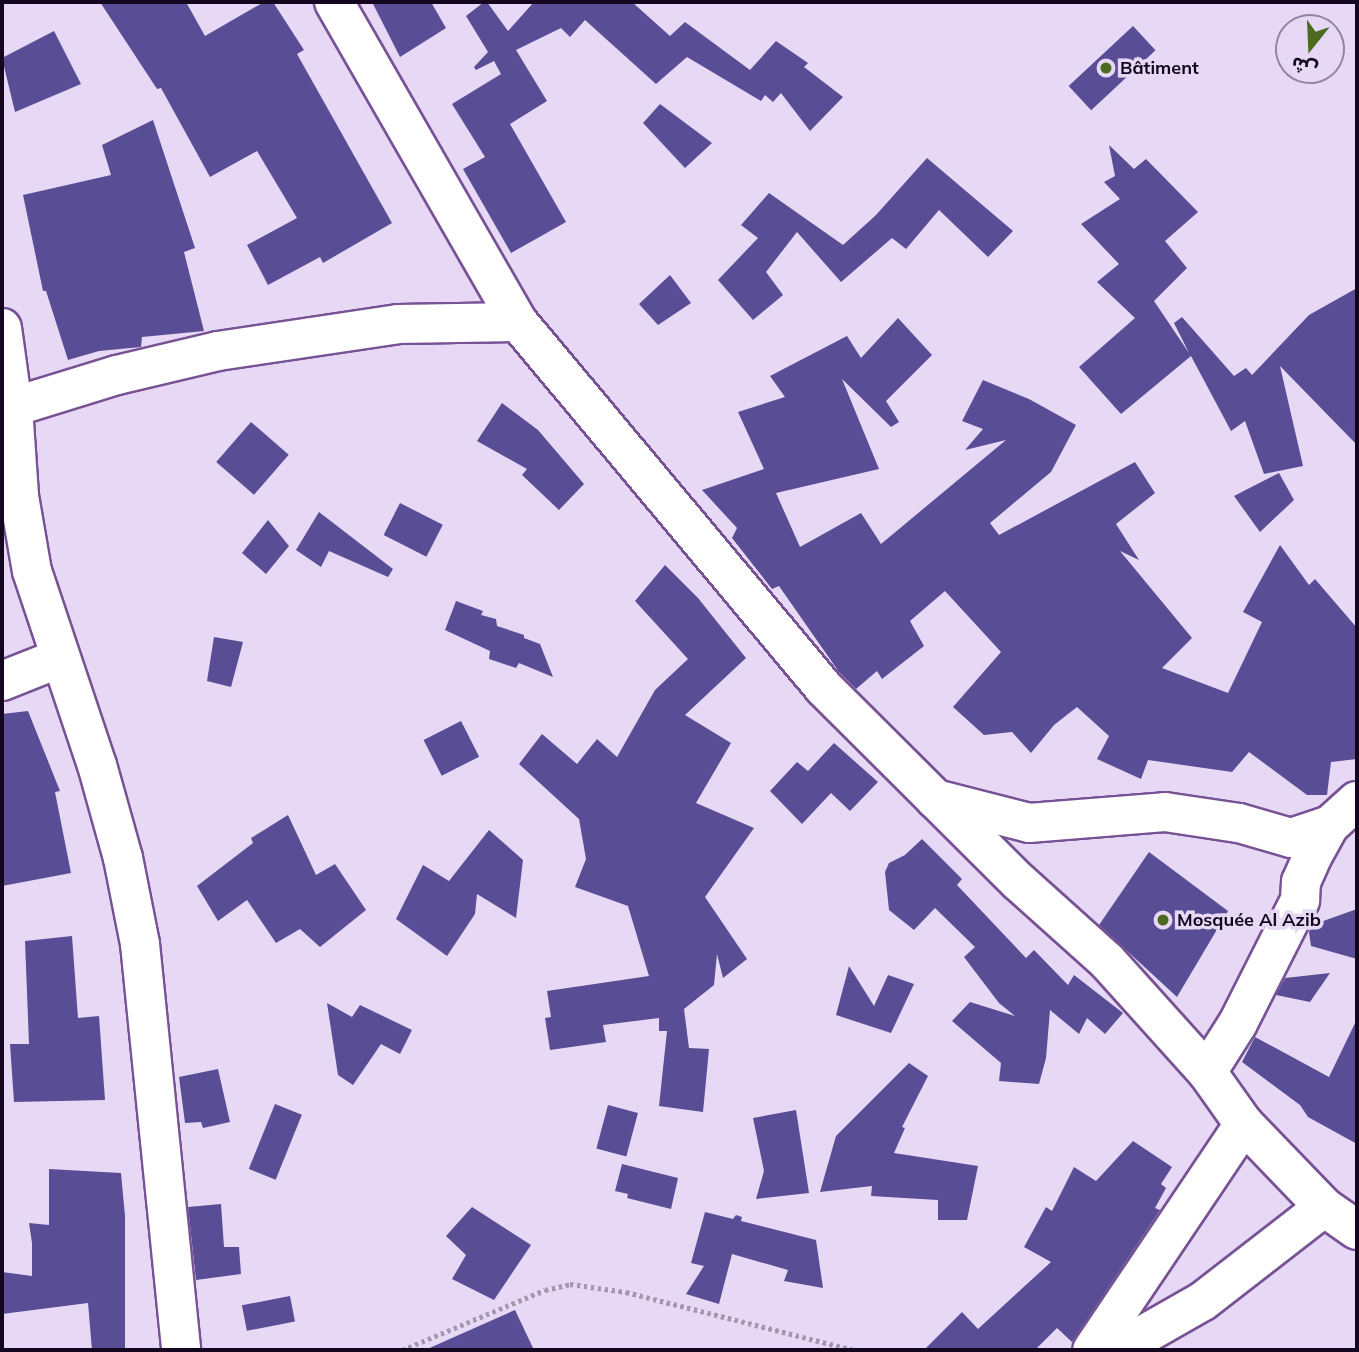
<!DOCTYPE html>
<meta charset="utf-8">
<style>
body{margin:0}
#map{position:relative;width:1359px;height:1352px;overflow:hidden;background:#e7d8f5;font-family:Mulish,"Noto Sans Arabic",sans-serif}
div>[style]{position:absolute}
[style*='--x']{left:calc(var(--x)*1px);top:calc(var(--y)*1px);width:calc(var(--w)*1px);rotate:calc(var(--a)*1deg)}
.building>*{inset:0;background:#594d96;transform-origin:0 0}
.path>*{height:4.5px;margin-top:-2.25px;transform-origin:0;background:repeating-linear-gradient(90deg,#a495b1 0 3.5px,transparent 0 7px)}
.roads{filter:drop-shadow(2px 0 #775294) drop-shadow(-2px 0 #775294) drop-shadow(0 2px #775294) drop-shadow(0 -2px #775294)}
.minor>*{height:38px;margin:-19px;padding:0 19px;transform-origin:19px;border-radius:19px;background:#fff}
.dots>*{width:19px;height:19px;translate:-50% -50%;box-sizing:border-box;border:4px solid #e7d8f5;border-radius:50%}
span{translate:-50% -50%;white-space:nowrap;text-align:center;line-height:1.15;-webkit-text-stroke:7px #e7d8f5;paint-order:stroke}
.poi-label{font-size:18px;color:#150620;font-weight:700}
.left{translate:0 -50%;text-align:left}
.frame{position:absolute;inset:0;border:4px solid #150620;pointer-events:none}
.north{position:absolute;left:1275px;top:14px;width:70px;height:70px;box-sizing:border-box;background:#e7d8f5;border:2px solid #9384a0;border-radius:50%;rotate:198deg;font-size:19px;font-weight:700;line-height:28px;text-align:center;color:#150620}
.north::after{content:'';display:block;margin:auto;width:24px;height:32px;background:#4d6b20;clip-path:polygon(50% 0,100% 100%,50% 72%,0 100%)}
</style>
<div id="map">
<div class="building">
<div style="clip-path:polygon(100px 2px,186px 2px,205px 36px,264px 2px,273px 2px,304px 50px,297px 54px,392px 223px,323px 263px,320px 257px,268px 285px,247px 245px,297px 218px,257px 151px,210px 177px,161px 88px,157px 89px)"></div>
<div style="clip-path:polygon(372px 2px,431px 2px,446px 28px,400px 57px)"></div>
<div style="clip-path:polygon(484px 2px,487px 2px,508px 31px,534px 2px,632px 2px,670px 36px,685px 22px,750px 70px,776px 41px,808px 63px,804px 67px,843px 97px,810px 131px,781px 93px,773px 102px,765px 95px,761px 101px,687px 57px,656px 84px,585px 20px,570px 37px,561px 28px,516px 50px,547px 101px,510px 124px,566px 222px,511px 253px,463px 169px,485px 157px,452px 104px,501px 74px,494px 61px,476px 70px,474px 67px,488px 52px,466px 16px)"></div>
<div style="left:1133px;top:26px;width:33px;height:88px;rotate:47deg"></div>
<div style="clip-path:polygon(54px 31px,81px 84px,15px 112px,2px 58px)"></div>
<div style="clip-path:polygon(660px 104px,712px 143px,685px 168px,643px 123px)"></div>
<div style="clip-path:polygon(153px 120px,195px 248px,184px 252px,204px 331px,142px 337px,141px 347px,99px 351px,68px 360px,46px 291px,43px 291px,23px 195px,111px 175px,102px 145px)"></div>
<div style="clip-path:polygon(1109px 145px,1134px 169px,1146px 159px,1198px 212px,1165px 241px,1187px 268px,1154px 301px,1189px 353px,1174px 323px,1182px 317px,1234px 376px,1246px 368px,1252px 375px,1309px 315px,1357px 288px,1357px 445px,1280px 366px,1303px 466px,1264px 474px,1245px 421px,1231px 431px,1191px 356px,1121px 414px,1079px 367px,1135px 318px,1097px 282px,1119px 264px,1081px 224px,1120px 199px,1104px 182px,1115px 176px)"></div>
<div style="clip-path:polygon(927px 158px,1013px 231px,988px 257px,939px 210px,906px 249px,892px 238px,841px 282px,797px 232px,766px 272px,783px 295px,753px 320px,718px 280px,758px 238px,741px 225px,769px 193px,843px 245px,876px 215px)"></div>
<div style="clip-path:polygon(670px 275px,691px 303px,658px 325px,639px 304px)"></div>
<div style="clip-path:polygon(898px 318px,932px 355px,886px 401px,899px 422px,891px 427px,842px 379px,879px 469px,776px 493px,800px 547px,861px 513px,881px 544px,1006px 440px,965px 450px,983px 429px,962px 421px,983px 380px,1029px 399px,1076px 425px,1051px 472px,990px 523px,999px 535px,1135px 462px,1155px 493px,1116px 524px,1139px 560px,1120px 551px,1192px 638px,1162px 668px,1228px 693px,1262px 622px,1243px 612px,1280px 545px,1309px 585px,1315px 579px,1357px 628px,1357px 759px,1331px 762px,1327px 795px,1307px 795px,1249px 752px,1232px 772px,1148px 760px,1141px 779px,1097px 759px,1109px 736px,1077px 707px,1054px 725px,1031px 753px,1012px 732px,984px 735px,953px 707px,1001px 652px,945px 591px,910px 621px,924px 646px,882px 679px,877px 671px,856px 689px,839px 672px,779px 586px,772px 589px,732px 538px,737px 528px,702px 490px,764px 469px,738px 412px,785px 397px,770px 376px,847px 336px,861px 358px)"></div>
<div style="clip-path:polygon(502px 403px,538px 430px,584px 484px,559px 510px,522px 475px,527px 469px,477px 441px)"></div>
<div style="left:251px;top:422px;width:50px;height:53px;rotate:41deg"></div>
<div style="clip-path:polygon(1279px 473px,1294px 500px,1260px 532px,1234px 496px)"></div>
<div style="left:400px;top:503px;width:48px;height:36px;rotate:27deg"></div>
<div style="clip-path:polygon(319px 512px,393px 569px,388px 577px,329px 551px,321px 567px,296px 550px)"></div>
<div style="clip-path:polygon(268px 520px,289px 546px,266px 574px,242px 553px)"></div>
<div style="clip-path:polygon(665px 565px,698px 598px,746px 658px,685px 715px,731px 743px,696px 803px,754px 828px,705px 897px,747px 959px,723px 978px,717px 954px,714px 985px,684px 1009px,689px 1048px,709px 1049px,703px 1112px,659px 1106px,667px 1031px,659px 1031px,659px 1018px,603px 1025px,606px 1042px,550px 1050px,545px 1018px,551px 1017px,547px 991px,649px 976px,628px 906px,575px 887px,586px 859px,579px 819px,519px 764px,542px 734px,577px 764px,597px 739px,617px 757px,655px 690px,688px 659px,635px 601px)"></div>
<div style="clip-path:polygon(456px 601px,483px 611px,481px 615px,496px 619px,497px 626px,524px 635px,524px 638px,540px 644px,553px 677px,519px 663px,516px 668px,489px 659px,490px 651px,445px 630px)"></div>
<div style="clip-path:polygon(214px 637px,243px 642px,231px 687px,207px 681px)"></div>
<div style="clip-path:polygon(28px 711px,60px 791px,55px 792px,71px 873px,2px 886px,2px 714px)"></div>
<div style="left:461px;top:721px;width:40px;height:42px;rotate:63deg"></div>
<div style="clip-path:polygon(834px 743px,878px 782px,850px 811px,831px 793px,802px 824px,770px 791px,797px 762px,808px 771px)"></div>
<div style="clip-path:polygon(288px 815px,316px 875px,335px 864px,366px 910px,320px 947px,300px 929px,276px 943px,247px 900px,218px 921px,197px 886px,253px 843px,251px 838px)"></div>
<div style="clip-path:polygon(489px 830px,523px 860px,516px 918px,477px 894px,475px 914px,447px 956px,396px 919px,423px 865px,449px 881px)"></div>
<div style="clip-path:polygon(922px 839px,962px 879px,957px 885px,1026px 958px,1034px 950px,1068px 985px,1074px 975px,1123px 1013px,1105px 1034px,1087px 1018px,1079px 1034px,1050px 1010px,1046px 1058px,1039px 1084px,999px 1081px,1001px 1063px,952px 1021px,970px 1002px,1015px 1016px,999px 1003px,964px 957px,975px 947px,935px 908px,914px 930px,889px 910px,885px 872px,889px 863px,905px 855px)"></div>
<div style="clip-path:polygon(1149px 852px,1228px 911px,1177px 997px,1099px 925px)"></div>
<div style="clip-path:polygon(1357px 909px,1357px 959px,1311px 946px,1309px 932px,1312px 925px)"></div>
<div style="clip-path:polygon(72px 936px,78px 1018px,99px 1016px,105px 1100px,14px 1102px,10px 1044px,29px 1044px,25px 941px)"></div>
<div style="clip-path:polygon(849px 966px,874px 1006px,888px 975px,914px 984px,891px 1033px,836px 1015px)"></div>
<div style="clip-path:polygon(1330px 973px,1310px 1002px,1276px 995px,1285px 978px)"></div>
<div style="clip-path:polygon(327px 1003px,352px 1017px,360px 1005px,412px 1030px,400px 1054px,381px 1044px,353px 1085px,338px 1075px)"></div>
<div style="clip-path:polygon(1357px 1019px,1357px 1144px,1308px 1117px,1300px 1105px,1242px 1062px,1255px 1037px,1329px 1077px)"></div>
<div style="clip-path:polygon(909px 1063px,928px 1076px,902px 1127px,905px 1128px,894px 1153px,978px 1166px,967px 1220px,938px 1220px,938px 1200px,871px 1196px,872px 1186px,820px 1192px,836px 1136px)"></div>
<div style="clip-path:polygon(218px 1069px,230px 1122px,203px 1128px,201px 1122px,185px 1123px,179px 1077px)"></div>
<div style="left:275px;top:1104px;width:29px;height:70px;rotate:22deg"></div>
<div style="left:608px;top:1105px;width:31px;height:45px;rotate:15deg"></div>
<div style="clip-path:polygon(796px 1110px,809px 1193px,756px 1199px,764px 1171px,753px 1118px)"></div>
<div style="clip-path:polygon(1133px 1141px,1172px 1167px,1161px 1184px,1166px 1188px,1155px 1208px,1160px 1210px,1072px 1342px,1057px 1328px,1035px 1350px,924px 1350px,962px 1312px,978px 1329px,1051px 1262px,1024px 1247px,1046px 1207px,1052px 1211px,1074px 1167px,1096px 1181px)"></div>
<div style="clip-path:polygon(622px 1164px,678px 1178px,671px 1209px,627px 1198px,628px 1194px,615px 1191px)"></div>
<div style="clip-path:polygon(49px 1169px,121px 1173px,125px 1216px,125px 1350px,92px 1350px,88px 1303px,2px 1314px,2px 1272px,32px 1276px,32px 1243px,29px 1223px,49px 1225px)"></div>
<div style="clip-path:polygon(221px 1204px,224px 1247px,239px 1247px,241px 1274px,196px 1280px,188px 1207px)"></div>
<div style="clip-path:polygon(472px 1207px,531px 1245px,494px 1300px,452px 1279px,466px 1255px,446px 1236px)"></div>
<div style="clip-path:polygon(705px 1212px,733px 1219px,736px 1215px,742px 1217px,741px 1221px,816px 1240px,823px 1288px,784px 1281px,788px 1270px,732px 1254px,719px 1304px,686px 1294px,704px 1266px,691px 1263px)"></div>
<div style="left:290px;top:1296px;width:26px;height:49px;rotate:79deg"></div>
<div style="clip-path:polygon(515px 1310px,534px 1350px,425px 1350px)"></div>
</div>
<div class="path">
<div style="--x:402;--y:1350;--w:155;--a:-22.8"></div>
<div style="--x:545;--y:1290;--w:26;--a:-13"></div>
<div style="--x:570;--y:1284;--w:57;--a:8.1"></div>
<div style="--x:626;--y:1292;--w:234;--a:14.3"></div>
</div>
<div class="roads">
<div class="minor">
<div style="--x:334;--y:2;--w:369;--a:60.1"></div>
<div style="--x:518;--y:322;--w:476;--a:50.1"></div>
<div style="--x:823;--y:687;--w:276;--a:44.9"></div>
<div style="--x:1019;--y:882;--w:118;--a:41.9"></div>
<div style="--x:1107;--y:961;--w:149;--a:48"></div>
<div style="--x:1207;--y:1072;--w:64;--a:54.6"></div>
<div style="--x:1244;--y:1124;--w:272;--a:123.9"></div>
<div style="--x:2;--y:328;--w:80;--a:82.1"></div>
<div style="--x:13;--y:407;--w:89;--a:86.1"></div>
<div style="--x:19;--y:496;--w:76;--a:80.2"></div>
<div style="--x:32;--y:571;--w:205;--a:71.5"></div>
<div style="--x:97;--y:765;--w:97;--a:74.4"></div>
<div style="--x:123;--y:858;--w:88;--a:78.8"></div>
<div style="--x:140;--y:944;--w:408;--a:84.2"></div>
<div style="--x:2;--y:414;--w:13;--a:-32"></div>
<div style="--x:13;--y:407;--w:109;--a:-17.1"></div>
<div style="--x:117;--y:375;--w:104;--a:-13.4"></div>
<div style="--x:218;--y:351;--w:182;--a:-8.5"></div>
<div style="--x:398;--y:324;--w:120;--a:-1"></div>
<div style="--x:2;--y:681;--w:62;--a:-21.6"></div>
<div style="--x:935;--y:799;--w:97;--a:14.3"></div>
<div style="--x:1029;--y:823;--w:136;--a:-4.6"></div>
<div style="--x:1165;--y:812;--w:75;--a:8.5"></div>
<div style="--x:1239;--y:823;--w:54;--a:16.1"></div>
<div style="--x:1291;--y:838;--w:41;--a:-18.4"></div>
<div style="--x:1207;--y:1072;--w:58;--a:-57.7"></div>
<div style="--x:1238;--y:1023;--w:138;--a:-63.2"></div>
<div style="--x:1300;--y:900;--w:18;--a:-87"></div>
<div style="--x:1301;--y:882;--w:27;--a:-66"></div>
<div style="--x:1312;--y:857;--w:37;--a:-61"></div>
<div style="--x:1330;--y:825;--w:36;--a:-42"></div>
<div style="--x:1324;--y:1207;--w:40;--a:34.9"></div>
<div style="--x:1117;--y:1350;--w:99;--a:-29.7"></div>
<div style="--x:1203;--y:1301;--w:153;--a:-37.8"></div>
<div style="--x:1324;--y:1207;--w:115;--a:-133.9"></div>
</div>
</div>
<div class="dots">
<div style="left:1106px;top:68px;background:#4d6b20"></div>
<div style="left:1163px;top:920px;background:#4d6b20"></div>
</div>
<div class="poi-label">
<span class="left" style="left:1120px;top:68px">Bâtiment</span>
<span class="left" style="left:1177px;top:920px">Mosquée Al Azib</span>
</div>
<div class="frame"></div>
<div class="north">ش</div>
</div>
